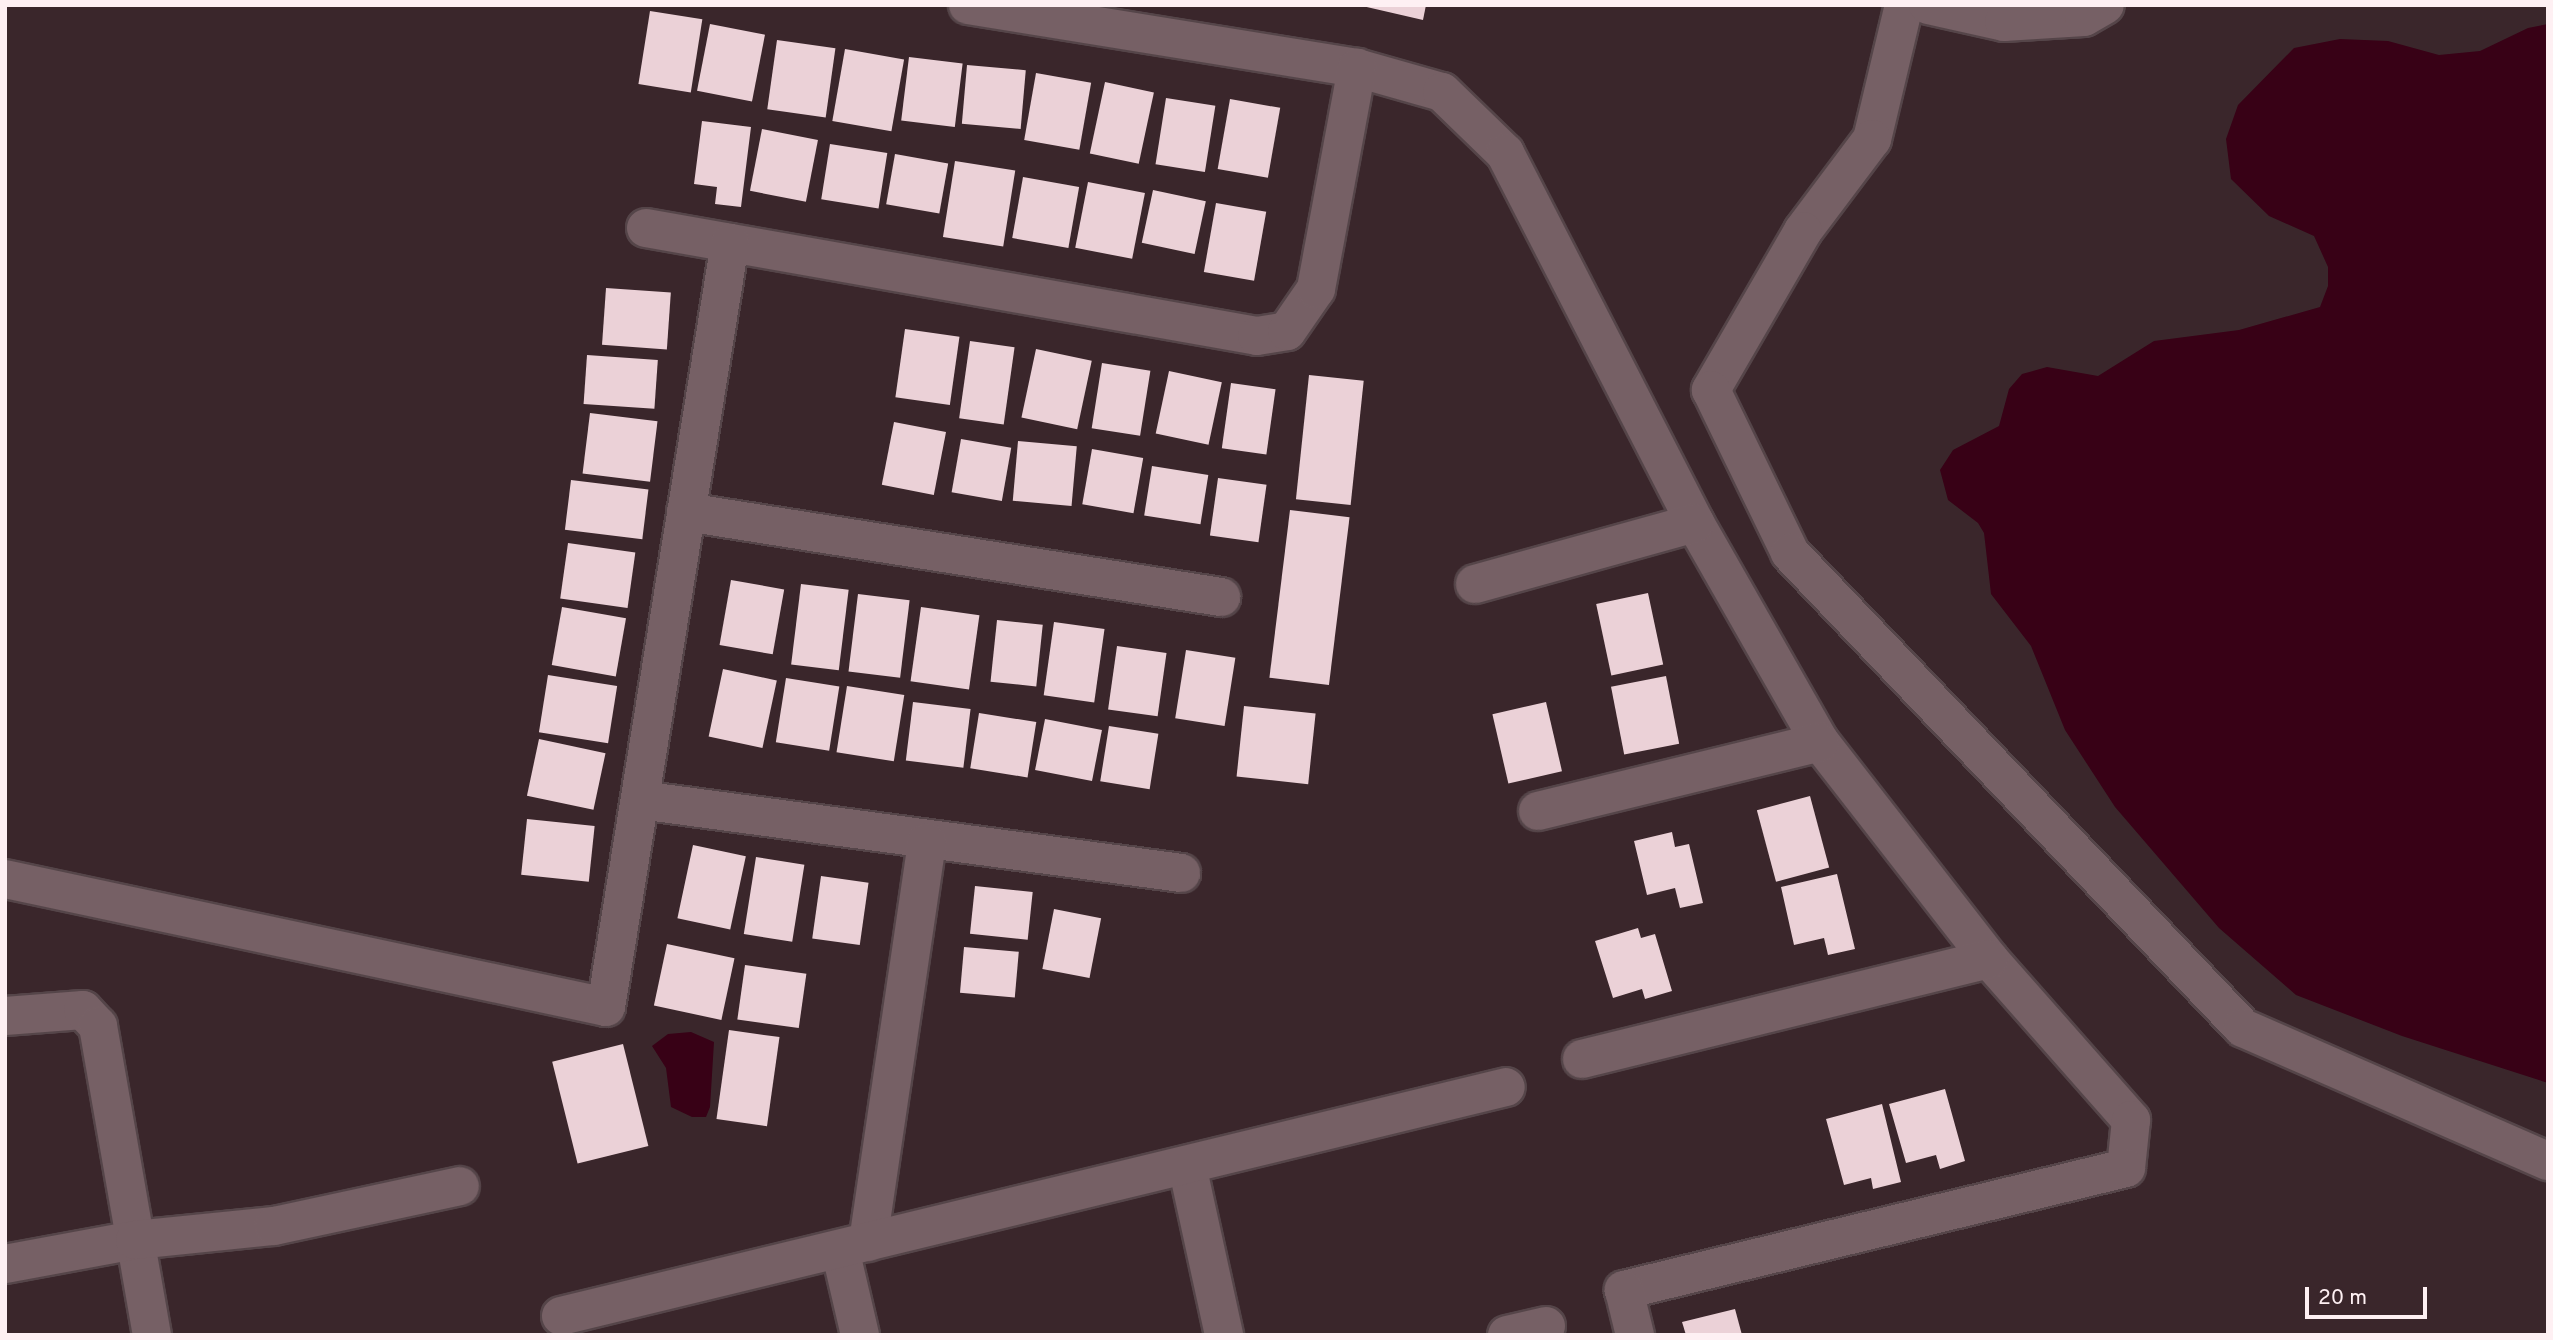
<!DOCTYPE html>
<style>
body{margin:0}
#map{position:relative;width:2553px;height:1340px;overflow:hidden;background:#3a262b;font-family:Overpass,sans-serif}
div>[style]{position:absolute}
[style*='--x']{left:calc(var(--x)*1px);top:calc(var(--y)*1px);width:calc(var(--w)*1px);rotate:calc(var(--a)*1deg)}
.water>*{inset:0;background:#380116}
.building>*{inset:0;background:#ebd1d7;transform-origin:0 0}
.roads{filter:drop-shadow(2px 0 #554549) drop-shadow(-2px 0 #554549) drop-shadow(0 2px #554549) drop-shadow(0 -2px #554549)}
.minor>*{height:38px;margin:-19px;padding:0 19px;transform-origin:19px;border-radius:19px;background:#766065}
span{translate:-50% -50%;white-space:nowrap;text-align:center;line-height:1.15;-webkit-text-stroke:7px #3a262b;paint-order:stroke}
.frame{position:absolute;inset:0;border:7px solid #fef0f3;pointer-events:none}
.scale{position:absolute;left:2305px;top:1287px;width:122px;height:32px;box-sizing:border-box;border:4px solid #fef0f3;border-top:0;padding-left:9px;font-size:21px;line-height:24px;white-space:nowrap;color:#fef0f3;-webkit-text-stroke:5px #3a262b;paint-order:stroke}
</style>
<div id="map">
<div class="water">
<div style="clip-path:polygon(2548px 24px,2548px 1083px,2402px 1036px,2296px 995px,2219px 928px,2115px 807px,2065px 730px,2031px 646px,1991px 594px,1984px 533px,1978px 523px,1948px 500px,1940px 470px,1953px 450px,1999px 426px,2009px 389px,2022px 374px,2047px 367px,2098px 376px,2154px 341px,2239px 330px,2320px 307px,2328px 286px,2328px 267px,2314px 236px,2269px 216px,2231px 179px,2226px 139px,2238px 105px,2294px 48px,2340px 39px,2388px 41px,2439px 55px,2480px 51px,2528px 28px)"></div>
<div style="clip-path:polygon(691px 1032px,714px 1042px,710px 1107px,706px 1117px,692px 1117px,671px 1107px,666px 1068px,652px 1046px,668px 1034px)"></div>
</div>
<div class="building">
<div style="clip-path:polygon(1358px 5px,1426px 5px,1423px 20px)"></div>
<div style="left:650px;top:11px;width:53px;height:74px;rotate:9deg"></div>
<div style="left:710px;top:24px;width:56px;height:68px;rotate:11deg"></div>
<div style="left:777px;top:40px;width:59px;height:70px;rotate:8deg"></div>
<div style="left:845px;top:49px;width:60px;height:73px;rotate:10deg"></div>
<div style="left:909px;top:57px;width:54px;height:64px;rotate:7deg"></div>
<div style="left:967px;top:65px;width:59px;height:59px;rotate:5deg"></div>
<div style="left:1036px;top:73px;width:56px;height:68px;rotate:10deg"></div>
<div style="left:1105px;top:82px;width:50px;height:73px;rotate:12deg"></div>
<div style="left:1166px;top:98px;width:50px;height:67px;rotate:9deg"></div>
<div style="left:1230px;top:99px;width:51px;height:71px;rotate:10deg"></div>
<div style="clip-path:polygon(702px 121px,751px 127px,741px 207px,715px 204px,717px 187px,694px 184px)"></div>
<div style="left:762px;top:129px;width:57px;height:63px;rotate:11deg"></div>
<div style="left:830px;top:144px;width:58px;height:56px;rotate:9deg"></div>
<div style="left:895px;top:154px;width:54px;height:51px;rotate:10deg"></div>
<div style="left:955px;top:161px;width:61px;height:77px;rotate:9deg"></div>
<div style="left:1023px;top:177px;width:57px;height:62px;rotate:10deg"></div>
<div style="left:1088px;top:182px;width:58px;height:67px;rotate:11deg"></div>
<div style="left:1153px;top:190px;width:54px;height:54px;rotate:12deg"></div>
<div style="left:1216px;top:203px;width:51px;height:70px;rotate:10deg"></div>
<div style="left:606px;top:288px;width:65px;height:57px;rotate:4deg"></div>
<div style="left:905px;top:329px;width:55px;height:69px;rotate:8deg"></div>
<div style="left:970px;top:341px;width:45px;height:78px;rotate:8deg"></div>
<div style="left:1036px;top:349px;width:57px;height:70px;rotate:12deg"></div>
<div style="left:587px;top:355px;width:71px;height:49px;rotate:4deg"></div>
<div style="left:1102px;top:363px;width:49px;height:66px;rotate:9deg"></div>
<div style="left:1169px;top:371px;width:54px;height:64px;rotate:12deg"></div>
<div style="left:1309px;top:375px;width:55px;height:125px;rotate:6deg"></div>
<div style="left:1231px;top:383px;width:45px;height:66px;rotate:8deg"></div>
<div style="left:590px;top:413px;width:68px;height:61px;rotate:7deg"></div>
<div style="left:894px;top:422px;width:53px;height:64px;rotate:11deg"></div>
<div style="left:961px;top:439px;width:51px;height:54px;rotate:10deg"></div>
<div style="left:1018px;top:441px;width:59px;height:60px;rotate:5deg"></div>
<div style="left:1092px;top:449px;width:52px;height:56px;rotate:10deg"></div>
<div style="left:1152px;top:466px;width:57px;height:50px;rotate:9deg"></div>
<div style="left:1218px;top:478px;width:49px;height:58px;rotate:8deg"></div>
<div style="left:571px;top:480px;width:78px;height:50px;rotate:7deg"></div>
<div style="left:1290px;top:510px;width:60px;height:169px;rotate:7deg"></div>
<div style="left:568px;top:543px;width:68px;height:56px;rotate:8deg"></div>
<div style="left:731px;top:580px;width:54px;height:66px;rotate:10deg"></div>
<div style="left:801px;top:584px;width:48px;height:81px;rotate:7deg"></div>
<div style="left:1648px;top:593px;width:73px;height:53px;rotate:78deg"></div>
<div style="left:858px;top:594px;width:52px;height:78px;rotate:7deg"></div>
<div style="left:562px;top:607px;width:65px;height:59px;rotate:10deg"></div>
<div style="left:921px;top:607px;width:59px;height:75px;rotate:8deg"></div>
<div style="left:997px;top:620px;width:46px;height:62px;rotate:6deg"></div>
<div style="left:1054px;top:622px;width:51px;height:74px;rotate:8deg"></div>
<div style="left:1117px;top:646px;width:50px;height:64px;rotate:8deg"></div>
<div style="left:1186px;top:650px;width:50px;height:69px;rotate:9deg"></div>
<div style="left:723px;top:669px;width:55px;height:69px;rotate:12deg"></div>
<div style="left:548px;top:675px;width:70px;height:58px;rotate:9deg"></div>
<div style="left:1666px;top:676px;width:69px;height:56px;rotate:79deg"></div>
<div style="left:786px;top:678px;width:54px;height:65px;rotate:9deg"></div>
<div style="left:847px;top:686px;width:58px;height:67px;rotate:9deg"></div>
<div style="left:913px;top:702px;width:58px;height:59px;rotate:7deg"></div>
<div style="left:1546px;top:702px;width:71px;height:55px;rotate:77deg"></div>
<div style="left:1244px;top:706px;width:72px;height:71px;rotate:6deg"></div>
<div style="left:979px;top:713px;width:58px;height:56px;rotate:9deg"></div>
<div style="left:1045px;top:719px;width:58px;height:52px;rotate:11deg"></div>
<div style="left:1109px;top:726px;width:50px;height:56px;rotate:9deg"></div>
<div style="left:539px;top:739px;width:68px;height:58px;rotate:12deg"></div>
<div style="left:1810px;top:796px;width:74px;height:55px;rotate:75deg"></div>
<div style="left:527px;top:819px;width:68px;height:56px;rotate:6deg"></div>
<div style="clip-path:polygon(1672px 832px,1675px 847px,1689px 844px,1703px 903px,1680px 908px,1675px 888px,1647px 895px,1634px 841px)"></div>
<div style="left:693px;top:845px;width:54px;height:75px;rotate:12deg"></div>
<div style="left:756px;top:857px;width:49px;height:78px;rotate:9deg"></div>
<div style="clip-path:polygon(1837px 874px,1855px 949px,1828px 955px,1824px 938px,1794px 945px,1781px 887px)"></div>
<div style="left:821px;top:876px;width:48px;height:63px;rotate:8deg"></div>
<div style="left:975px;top:886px;width:58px;height:48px;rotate:6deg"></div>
<div style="left:1054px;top:909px;width:48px;height:61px;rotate:11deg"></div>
<div style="clip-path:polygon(1638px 928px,1641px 938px,1655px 934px,1672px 991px,1645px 999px,1642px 989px,1613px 998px,1595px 941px)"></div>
<div style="left:667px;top:944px;width:69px;height:63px;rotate:12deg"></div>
<div style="left:964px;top:947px;width:55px;height:46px;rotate:5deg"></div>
<div style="left:745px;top:965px;width:62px;height:55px;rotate:8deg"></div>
<div style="left:729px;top:1030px;width:51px;height:90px;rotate:8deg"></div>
<div style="left:623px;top:1044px;width:105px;height:73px;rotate:76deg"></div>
<div style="clip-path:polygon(1945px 1089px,1965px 1161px,1940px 1169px,1936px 1155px,1906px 1163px,1889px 1104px)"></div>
<div style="clip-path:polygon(1882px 1104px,1901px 1182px,1873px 1189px,1871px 1178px,1844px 1185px,1826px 1119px)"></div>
<div style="clip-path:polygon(1735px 1309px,1742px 1335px,1686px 1335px,1682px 1322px)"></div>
</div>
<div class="roads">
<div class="minor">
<div style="--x:968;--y:5;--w:394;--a:9.2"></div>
<div style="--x:1357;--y:68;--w:88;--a:15.8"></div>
<div style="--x:1442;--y:92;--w:88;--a:44.1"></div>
<div style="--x:1505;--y:153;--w:416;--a:62.8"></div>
<div style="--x:1695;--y:523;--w:252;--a:60.3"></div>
<div style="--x:1820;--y:742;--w:275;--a:52.1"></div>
<div style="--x:1989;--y:959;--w:215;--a:48.6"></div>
<div style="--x:2131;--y:1120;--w:48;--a:95.9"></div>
<div style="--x:2126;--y:1168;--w:517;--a:166.34"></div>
<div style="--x:1624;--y:1290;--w:46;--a:76.3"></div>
<div style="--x:1904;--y:5;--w:138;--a:103.4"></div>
<div style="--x:1872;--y:139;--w:115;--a:126.9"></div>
<div style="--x:1803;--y:231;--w:184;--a:120.1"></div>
<div style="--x:1711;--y:390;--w:181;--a:64.1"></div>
<div style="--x:1790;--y:553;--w:656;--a:46.36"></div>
<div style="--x:2243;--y:1028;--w:333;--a:23.6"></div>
<div style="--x:1928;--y:5;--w:78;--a:12.6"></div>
<div style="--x:2004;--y:22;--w:80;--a:-3.6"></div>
<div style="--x:2084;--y:17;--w:24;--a:-30"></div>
<div style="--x:646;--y:228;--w:620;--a:10.02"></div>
<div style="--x:1257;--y:336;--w:30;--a:-9"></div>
<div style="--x:1287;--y:331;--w:51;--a:-55.4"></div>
<div style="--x:1316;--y:289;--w:225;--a:-79.5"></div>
<div style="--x:686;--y:512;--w:542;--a:9.03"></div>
<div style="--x:1475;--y:584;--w:228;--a:-15.5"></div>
<div style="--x:640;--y:800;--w:546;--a:7.68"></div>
<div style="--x:1538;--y:811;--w:290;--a:-13.7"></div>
<div style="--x:5;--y:879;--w:614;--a:12.02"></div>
<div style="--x:606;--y:1007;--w:774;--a:-80.78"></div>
<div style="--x:5;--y:1016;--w:78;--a:-4.4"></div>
<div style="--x:83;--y:1010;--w:22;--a:47"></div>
<div style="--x:98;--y:1026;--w:314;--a:80.1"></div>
<div style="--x:1582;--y:1059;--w:419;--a:-13.8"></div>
<div style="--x:1187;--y:1165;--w:174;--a:77.7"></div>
<div style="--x:868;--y:1242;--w:404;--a:-81.6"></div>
<div style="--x:840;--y:1249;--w:88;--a:76.9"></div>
<div style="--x:5;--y:1264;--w:132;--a:-10.5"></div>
<div style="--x:135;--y:1240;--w:140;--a:-5.8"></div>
<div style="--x:274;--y:1226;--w:190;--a:-12.1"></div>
<div style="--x:561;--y:1316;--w:972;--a:-13.62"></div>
<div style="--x:1507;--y:1335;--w:40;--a:-13"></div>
</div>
</div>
<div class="frame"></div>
<div class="scale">20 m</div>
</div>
